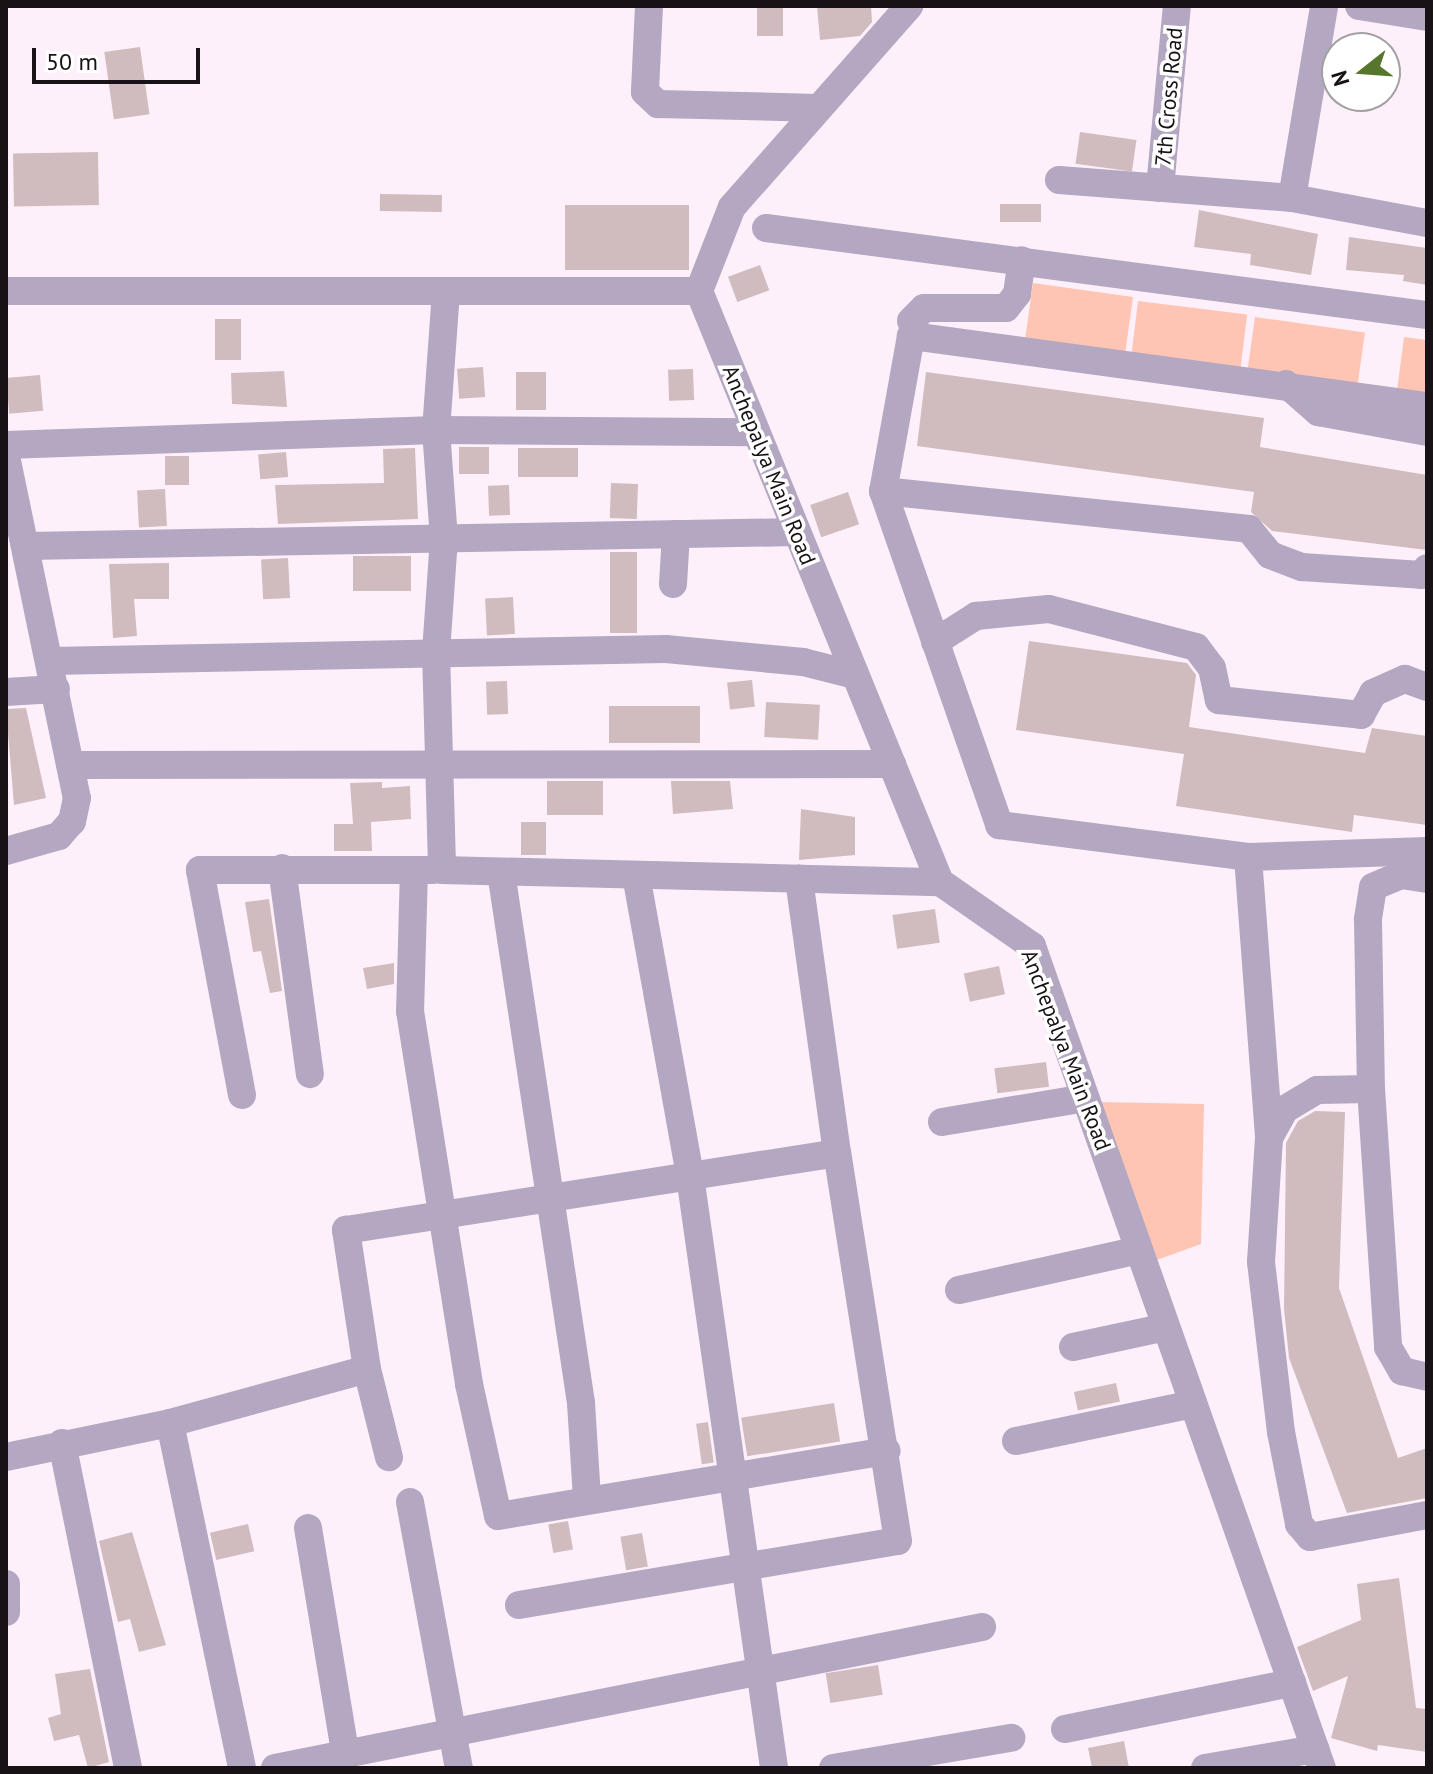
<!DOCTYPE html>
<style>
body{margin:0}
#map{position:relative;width:1433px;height:1774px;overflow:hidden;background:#fef0fa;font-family:"PT Sans",sans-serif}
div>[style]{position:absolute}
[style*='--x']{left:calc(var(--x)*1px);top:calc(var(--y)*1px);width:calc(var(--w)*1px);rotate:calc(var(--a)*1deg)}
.green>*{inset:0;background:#fec5b4;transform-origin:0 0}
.building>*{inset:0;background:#d0bbbe;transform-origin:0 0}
.minor>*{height:28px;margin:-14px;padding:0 14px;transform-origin:14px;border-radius:14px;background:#b3a7c2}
span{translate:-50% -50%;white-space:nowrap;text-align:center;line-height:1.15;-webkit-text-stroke:7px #fff;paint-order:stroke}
.street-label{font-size:22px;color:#181216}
.frame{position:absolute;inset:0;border:8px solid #181216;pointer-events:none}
.north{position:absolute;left:1321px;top:32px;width:80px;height:80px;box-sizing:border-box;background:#fff;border:2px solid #a3a0a2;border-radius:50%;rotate:253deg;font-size:22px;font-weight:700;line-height:32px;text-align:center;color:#181216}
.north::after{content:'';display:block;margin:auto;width:28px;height:36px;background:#57762c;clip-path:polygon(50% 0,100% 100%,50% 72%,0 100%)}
.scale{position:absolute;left:32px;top:48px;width:168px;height:36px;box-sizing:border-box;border:4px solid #181216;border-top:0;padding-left:10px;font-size:24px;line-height:28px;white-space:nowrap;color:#181216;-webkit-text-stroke:6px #fff;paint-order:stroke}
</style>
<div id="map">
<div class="green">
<div style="left:1033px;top:283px;width:101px;height:57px;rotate:8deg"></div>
<div style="left:1138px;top:301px;width:110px;height:54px;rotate:7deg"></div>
<div style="left:1255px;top:317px;width:111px;height:55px;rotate:8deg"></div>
<div style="clip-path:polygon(1404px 337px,1427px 340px,1427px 402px,1396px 398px)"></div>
<div style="clip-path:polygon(1099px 1102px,1204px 1104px,1201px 1244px,1154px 1261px)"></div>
</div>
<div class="building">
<div style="left:757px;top:6px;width:26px;height:30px"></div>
<div style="clip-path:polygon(817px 6px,871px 6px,872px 22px,860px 36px,820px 40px)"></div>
<div style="left:140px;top:47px;width:68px;height:36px;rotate:82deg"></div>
<div style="left:1080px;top:132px;width:57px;height:32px;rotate:8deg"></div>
<div style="left:98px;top:152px;width:53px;height:85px;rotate:89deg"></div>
<div style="left:380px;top:194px;width:62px;height:17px;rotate:1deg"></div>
<div style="left:1000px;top:204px;width:41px;height:18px"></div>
<div style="left:689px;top:205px;width:65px;height:124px;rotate:90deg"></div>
<div style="clip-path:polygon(1199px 210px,1318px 234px,1311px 275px,1250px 265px,1251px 254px,1194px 247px)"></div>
<div style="clip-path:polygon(1349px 237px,1427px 248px,1427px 285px,1403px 281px,1404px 275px,1346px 270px)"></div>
<div style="left:760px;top:265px;width:27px;height:34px;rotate:70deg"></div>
<div style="left:241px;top:319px;width:41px;height:26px;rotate:90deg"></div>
<div style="left:483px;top:367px;width:30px;height:26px;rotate:86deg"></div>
<div style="left:693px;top:369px;width:31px;height:25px;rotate:88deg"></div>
<div style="clip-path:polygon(284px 371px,287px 407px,232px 404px,231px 373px)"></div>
<div style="left:516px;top:372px;width:30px;height:38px"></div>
<div style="clip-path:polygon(926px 372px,1264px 418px,1260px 447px,1427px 475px,1427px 550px,1272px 531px,1251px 512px,1254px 492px,917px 446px)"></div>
<div style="left:40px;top:375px;width:36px;height:34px;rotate:85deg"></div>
<div style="left:459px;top:447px;width:30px;height:27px"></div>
<div style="clip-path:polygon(415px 448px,418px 519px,278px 524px,275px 485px,384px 483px,383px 449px)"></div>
<div style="left:518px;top:448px;width:60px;height:29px"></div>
<div style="left:286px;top:452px;width:25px;height:28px;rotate:85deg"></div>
<div style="left:165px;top:456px;width:24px;height:29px"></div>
<div style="left:611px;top:483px;width:27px;height:35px;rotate:2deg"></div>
<div style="left:509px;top:485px;width:30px;height:21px;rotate:88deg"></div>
<div style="left:165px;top:489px;width:37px;height:28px;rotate:87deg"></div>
<div style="left:848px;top:492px;width:34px;height:40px;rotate:71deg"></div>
<div style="left:610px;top:552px;width:27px;height:81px"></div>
<div style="left:411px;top:556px;width:35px;height:58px;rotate:90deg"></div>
<div style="left:288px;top:558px;width:40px;height:27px;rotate:87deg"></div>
<div style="clip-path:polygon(169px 563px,169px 599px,134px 599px,137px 636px,113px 638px,109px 564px)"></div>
<div style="left:513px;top:597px;width:37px;height:28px;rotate:87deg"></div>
<div style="clip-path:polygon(1029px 641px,1187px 663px,1196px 675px,1189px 727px,1365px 753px,1372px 728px,1427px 736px,1427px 825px,1354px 815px,1352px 832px,1176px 806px,1184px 754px,1016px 730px)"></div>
<div style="left:752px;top:680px;width:27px;height:25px;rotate:84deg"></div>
<div style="left:507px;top:681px;width:33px;height:21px;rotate:88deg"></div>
<div style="left:766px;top:702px;width:54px;height:35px;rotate:3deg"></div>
<div style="left:700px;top:706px;width:37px;height:91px;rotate:90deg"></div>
<div style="clip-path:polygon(26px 708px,46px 798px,14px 805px,6px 709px)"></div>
<div style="left:547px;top:781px;width:56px;height:34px"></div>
<div style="clip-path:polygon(671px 781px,730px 781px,733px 809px,673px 814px)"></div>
<div style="clip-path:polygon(382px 782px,382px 788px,410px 786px,411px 819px,371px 822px,372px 851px,334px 851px,334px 824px,353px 824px,350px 783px)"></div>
<div style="clip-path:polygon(801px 809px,855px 817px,855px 855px,799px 860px)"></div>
<div style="left:521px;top:822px;width:25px;height:33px"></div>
<div style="clip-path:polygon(269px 899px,282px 991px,270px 993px,261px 951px,253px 952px,245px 902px)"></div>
<div style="left:935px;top:909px;width:34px;height:43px;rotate:82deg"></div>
<div style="clip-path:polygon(394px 963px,394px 984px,367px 989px,363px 968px)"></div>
<div style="left:999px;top:966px;width:29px;height:36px;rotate:78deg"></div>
<div style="left:1046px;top:1062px;width:25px;height:52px;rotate:83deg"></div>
<div style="clip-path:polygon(1315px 1111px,1345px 1112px,1339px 1288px,1398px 1458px,1427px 1448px,1427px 1498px,1347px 1513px,1289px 1358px,1284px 1309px,1286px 1143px,1298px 1121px)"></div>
<div style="left:1116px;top:1383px;width:19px;height:43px;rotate:78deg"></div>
<div style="left:834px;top:1403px;width:39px;height:94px;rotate:81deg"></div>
<div style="left:708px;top:1422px;width:41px;height:12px;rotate:82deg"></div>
<div style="left:568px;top:1521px;width:29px;height:20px;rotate:80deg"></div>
<div style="left:248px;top:1524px;width:28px;height:39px;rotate:77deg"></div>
<div style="clip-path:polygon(132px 1532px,166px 1645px,139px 1652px,130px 1619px,118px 1622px,99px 1541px)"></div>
<div style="left:642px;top:1533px;width:34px;height:22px;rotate:80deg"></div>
<div style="clip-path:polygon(1399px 1578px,1416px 1708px,1427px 1709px,1427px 1752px,1378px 1745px,1377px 1751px,1331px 1738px,1348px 1676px,1313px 1691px,1297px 1647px,1361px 1620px,1357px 1584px)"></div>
<div style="left:878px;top:1665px;width:30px;height:53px;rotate:81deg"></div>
<div style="clip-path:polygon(90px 1669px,109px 1762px,88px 1768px,79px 1735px,54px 1741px,48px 1718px,61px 1714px,55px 1674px)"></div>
<div style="clip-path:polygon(1124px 1741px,1129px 1768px,1092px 1768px,1088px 1748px)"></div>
</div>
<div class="minor">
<div style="--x:649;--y:6;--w:86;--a:92.7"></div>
<div style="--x:645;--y:92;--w:18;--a:43"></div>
<div style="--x:658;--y:104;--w:160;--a:1.4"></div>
<div style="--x:1359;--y:6;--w:69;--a:9.2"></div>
<div style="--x:1059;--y:180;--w:234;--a:4.4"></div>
<div style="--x:1292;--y:198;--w:137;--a:10.5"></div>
<div style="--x:1160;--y:188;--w:183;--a:-84.7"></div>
<div style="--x:1292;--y:198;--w:195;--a:-80.5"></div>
<div style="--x:766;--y:228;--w:667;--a:7.5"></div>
<div style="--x:6;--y:291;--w:693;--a:0"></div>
<div style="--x:446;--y:291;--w:139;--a:94.1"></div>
<div style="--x:436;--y:430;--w:108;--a:85.8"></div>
<div style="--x:444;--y:538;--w:113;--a:94"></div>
<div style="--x:436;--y:651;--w:219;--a:88.4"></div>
<div style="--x:442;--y:870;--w:498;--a:1.4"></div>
<div style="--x:699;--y:291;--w:638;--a:67.82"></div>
<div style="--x:940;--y:882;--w:112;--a:34.8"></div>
<div style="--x:1032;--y:946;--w:872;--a:70.57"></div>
<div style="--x:699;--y:291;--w:90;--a:-68.6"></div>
<div style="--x:732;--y:207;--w:268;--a:-48.6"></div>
<div style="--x:911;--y:321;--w:18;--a:-45"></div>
<div style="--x:924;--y:308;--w:82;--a:0"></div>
<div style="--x:1006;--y:308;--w:18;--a:-52"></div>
<div style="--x:1017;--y:294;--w:34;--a:-82"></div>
<div style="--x:1286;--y:384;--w:43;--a:41.2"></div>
<div style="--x:1318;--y:412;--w:111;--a:10.4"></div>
<div style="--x:1427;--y:406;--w:521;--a:-172.27"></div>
<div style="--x:911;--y:336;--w:158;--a:100.2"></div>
<div style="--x:883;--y:491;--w:354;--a:70.8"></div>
<div style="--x:999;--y:825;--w:251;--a:7.3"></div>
<div style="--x:1248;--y:857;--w:179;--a:-1.9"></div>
<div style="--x:6;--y:445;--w:430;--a:-2"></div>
<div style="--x:436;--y:430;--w:318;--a:0.4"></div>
<div style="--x:6;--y:456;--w:349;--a:78.3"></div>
<div style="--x:77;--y:798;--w:24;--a:102"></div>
<div style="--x:72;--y:821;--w:20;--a:131"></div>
<div style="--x:59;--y:836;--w:55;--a:164.2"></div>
<div style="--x:883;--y:491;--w:368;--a:5.9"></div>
<div style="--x:1249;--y:529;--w:33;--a:51"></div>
<div style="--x:1270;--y:555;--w:34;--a:21"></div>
<div style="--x:1302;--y:567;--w:119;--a:3.8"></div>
<div style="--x:1421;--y:575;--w:9;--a:-49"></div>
<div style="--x:27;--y:546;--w:770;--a:-1.04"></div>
<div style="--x:673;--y:584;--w:50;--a:-86.6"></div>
<div style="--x:935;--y:642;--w:49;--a:-32.4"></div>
<div style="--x:976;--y:616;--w:73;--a:-5.5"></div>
<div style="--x:1049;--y:609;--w:152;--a:14.5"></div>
<div style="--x:1196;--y:647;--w:26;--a:53"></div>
<div style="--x:1212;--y:668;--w:33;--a:78"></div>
<div style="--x:1219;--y:700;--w:143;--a:6"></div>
<div style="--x:1361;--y:715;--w:25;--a:-61"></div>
<div style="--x:1373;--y:693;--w:35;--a:-24"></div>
<div style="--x:1405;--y:679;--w:23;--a:20"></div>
<div style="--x:50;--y:661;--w:616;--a:-1.12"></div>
<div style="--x:666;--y:649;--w:138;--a:5.4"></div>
<div style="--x:803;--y:662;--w:54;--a:14"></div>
<div style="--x:6;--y:692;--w:50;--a:-3.4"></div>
<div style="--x:71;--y:765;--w:821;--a:-0.07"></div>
<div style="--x:1248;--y:857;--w:282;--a:85.7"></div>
<div style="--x:282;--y:868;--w:208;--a:82.3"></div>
<div style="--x:414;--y:870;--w:141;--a:91.6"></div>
<div style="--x:410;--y:1011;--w:378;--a:81"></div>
<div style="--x:469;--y:1384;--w:135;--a:77.6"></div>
<div style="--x:498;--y:1516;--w:394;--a:-9.5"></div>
<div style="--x:501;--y:872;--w:537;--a:81.43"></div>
<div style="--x:581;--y:1403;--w:96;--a:86.4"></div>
<div style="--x:636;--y:875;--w:306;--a:79.8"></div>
<div style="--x:690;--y:1176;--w:598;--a:81.92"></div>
<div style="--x:1427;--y:879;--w:26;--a:-171"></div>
<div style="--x:1401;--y:875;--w:30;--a:157"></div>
<div style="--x:1373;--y:887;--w:33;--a:99"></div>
<div style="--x:1368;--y:920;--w:169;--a:89"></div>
<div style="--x:1371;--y:1089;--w:259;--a:86.2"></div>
<div style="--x:1388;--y:1347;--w:28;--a:60"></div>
<div style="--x:1402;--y:1371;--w:26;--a:13"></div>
<div style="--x:1371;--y:1089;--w:54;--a:178.9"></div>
<div style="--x:1317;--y:1090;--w:37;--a:149"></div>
<div style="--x:1285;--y:1109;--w:33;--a:119"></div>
<div style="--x:1269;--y:1138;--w:124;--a:93.7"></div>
<div style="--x:1261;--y:1262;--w:171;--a:83.3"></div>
<div style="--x:1281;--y:1432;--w:94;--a:78.9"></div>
<div style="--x:1299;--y:1524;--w:17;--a:50"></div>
<div style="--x:1310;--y:1537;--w:119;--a:-10.6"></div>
<div style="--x:242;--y:1095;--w:229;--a:-100.6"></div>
<div style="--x:200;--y:870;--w:233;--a:0"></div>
<div style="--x:942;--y:1122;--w:145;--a:-9.5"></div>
<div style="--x:959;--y:1290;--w:184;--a:-12.5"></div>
<div style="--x:1073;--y:1347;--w:95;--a:-12.1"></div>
<div style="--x:367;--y:1369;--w:91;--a:76"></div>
<div style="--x:170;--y:1423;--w:351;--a:78.2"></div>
<div style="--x:1016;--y:1441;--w:181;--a:-11.8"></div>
<div style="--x:62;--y:1443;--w:332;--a:78.5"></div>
<div style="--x:6;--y:1457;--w:167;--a:-11.7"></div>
<div style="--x:170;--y:1423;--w:204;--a:-15.3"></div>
<div style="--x:367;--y:1369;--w:141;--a:-98.6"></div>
<div style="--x:346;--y:1230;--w:497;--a:-8.9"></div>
<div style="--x:837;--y:1153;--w:277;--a:-97.9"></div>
<div style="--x:410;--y:1502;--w:270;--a:79.6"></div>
<div style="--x:308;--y:1528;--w:227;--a:80.6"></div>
<div style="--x:6;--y:1584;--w:28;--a:90"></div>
<div style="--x:519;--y:1605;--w:384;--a:-9.6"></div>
<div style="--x:898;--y:1541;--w:393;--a:-98.9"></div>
<div style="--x:1065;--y:1729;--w:232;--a:-11.5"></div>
<div style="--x:275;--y:1768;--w:721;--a:-11.28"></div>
<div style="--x:833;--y:1768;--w:181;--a:-9.6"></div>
<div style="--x:1205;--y:1768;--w:112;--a:-9.8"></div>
</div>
<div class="street-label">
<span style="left:1169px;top:97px;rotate:-85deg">7th Cross Road</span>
<span style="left:769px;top:465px;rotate:68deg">Anchepalya Main Road</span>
<span style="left:1066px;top:1050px;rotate:69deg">Anchepalya Main Road</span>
</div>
<div class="frame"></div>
<div class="north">N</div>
<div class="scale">50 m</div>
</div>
